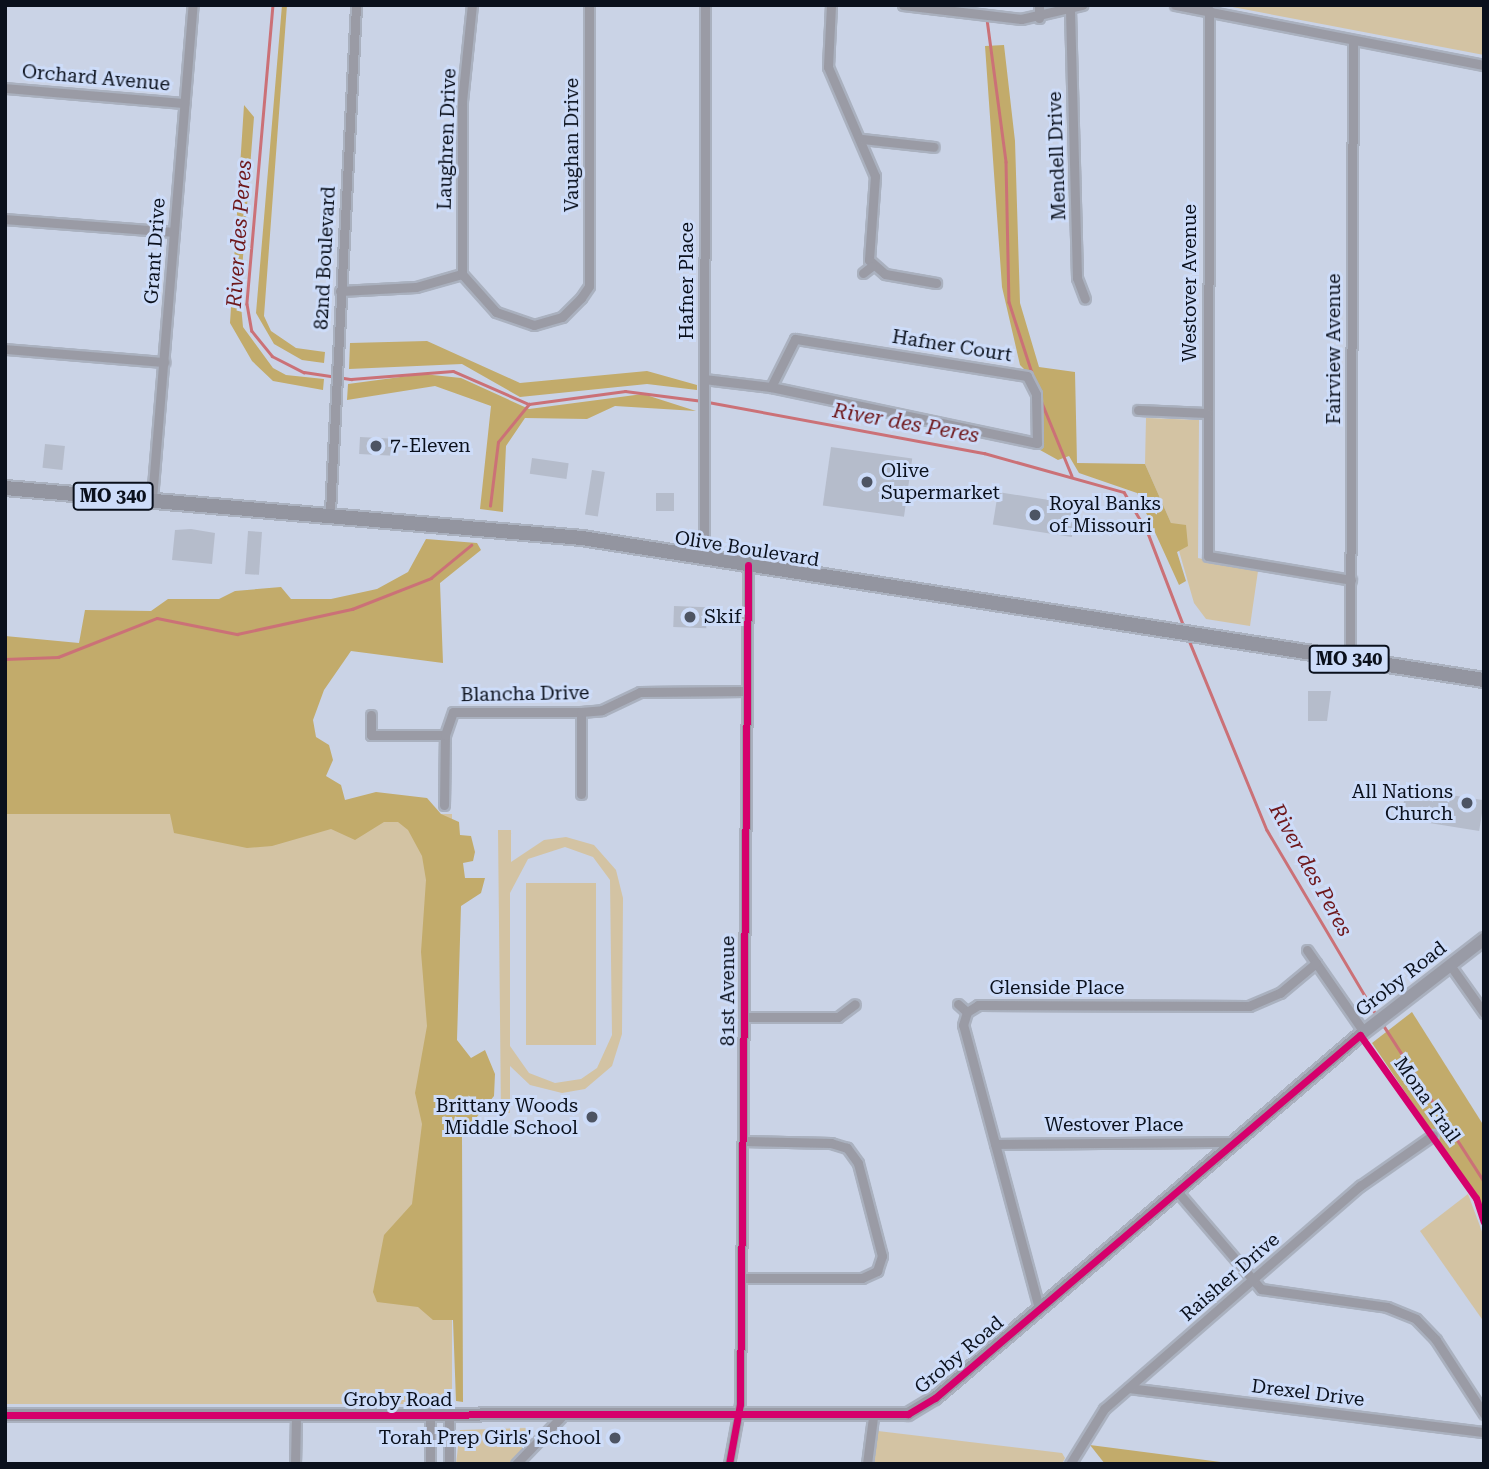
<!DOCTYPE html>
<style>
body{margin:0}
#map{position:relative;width:1489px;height:1469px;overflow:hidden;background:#cad3e6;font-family:"Roboto Serif",serif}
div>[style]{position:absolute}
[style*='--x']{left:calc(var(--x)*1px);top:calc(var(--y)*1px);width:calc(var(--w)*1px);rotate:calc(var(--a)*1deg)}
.green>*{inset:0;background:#d3c3a3;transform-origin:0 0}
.forest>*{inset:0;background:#c2ab6b}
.stream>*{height:2.5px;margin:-1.25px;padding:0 1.25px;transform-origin:1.25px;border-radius:1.25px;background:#cb7177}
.building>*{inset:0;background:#b5bccb;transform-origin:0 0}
.roads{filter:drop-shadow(2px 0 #aab1bf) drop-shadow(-2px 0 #aab1bf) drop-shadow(0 2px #aab1bf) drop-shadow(0 -2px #aab1bf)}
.street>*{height:9px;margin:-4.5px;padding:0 4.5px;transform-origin:4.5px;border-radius:4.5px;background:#9a9ba5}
.secondary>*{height:12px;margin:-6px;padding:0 6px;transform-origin:6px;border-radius:6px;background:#999ba6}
.primary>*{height:14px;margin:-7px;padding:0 7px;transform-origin:7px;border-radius:7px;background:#9395a0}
.cycleway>*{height:7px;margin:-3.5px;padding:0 3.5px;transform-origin:3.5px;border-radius:3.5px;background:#d6006c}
.dots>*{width:19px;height:19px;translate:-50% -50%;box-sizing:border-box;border:4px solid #cddcf9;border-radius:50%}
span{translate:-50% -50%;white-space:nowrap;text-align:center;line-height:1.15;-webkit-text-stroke:6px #cddcf9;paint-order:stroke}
.shield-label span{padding:2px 5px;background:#cddcf9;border:2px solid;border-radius:5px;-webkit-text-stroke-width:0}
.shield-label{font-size:18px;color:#0a101c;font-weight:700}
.street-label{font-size:19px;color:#0a101c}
.poi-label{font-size:19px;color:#0a101c}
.left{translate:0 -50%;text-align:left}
.right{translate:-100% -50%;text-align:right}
.water-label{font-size:21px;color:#6e171b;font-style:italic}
.frame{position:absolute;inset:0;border:7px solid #0a101c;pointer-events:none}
</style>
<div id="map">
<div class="green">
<div style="clip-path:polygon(1222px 5px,1484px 5px,1484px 55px,1327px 25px)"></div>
<div style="clip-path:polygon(1146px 418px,1199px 420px,1198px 558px,1258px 571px,1250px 626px,1206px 619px,1194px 603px,1171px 523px,1145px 464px)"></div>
<div style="left:5px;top:814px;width:447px;height:590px"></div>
<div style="clip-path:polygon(evenodd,498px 830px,511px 830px,511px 862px,544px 840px,566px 837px,594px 845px,616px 870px,623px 898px,622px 1034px,612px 1066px,585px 1089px,562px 1093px,530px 1085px,510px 1066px,510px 1113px,501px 1113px,498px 830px,565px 847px,593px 857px,610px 880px,612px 1035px,597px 1068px,581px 1079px,555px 1083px,529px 1073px,510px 1046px,510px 893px,528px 859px,565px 847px)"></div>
<div style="left:596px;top:883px;width:162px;height:70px;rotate:90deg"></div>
<div style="clip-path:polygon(1468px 1194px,1484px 1237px,1484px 1322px,1420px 1231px)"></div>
<div style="clip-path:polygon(529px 1428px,530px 1444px,511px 1464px,456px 1464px,460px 1430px)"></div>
<div style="clip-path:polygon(878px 1431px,1062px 1453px,1065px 1458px,1062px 1464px,874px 1464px)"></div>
</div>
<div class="forest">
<div style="clip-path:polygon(282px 5px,287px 5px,264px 316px,271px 331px,296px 348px,325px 352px,324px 363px,302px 360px,274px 344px,256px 313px)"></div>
<div style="clip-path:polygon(1004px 45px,1015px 141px,1020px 303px,1039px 367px,1075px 372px,1077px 463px,1145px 464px,1171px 523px,1186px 525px,1188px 546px,1177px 552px,1186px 581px,1179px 585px,1137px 493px,1079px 473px,1069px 456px,1058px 460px,1040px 450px,1043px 415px,1030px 375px,1020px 365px,1002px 287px,985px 46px)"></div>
<div style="clip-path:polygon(244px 105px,254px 117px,240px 295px,243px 327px,273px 368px,286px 375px,324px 379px,323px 390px,273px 381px,252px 361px,230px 323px)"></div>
<div style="clip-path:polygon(427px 341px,520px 383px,647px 371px,697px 385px,697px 390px,647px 384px,520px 397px,462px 364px,349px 369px,350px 343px)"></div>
<div style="clip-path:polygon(423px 374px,461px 378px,529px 409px,643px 394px,696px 411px,615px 406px,587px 419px,525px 418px,506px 446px,503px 512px,480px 509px,491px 406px,435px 386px,347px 400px,348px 384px)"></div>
<div style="clip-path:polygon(426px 539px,477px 543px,481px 550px,440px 583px,443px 663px,351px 651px,324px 690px,313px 720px,316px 737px,329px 745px,333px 760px,326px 776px,341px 785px,345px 800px,376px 792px,427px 798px,441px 814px,459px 822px,460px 835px,471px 836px,475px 852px,473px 861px,463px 863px,465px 878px,485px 878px,481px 893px,461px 906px,457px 1040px,471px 1058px,485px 1050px,495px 1074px,494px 1096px,462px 1135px,463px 1402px,456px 1401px,453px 1320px,433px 1320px,418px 1307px,377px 1302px,373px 1292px,384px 1235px,412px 1204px,422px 1124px,415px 1093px,427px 1026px,421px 952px,426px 880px,422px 856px,408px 830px,398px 822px,384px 822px,355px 840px,331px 829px,272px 846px,247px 848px,174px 833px,170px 814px,5px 814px,5px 636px,79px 643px,85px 610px,151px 611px,168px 599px,219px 599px,235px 591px,281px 587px,291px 599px,331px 599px,377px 589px,408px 572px)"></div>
<div style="clip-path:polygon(1412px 1012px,1484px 1126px,1484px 1209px,1372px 1043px)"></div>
<div style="clip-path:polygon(1090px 1445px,1236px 1464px,1105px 1464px)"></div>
</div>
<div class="stream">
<div style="--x:273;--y:5;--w:300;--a:95"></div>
<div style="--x:247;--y:304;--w:27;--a:80"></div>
<div style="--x:252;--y:331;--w:32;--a:51"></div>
<div style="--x:272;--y:356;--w:36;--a:27"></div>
<div style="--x:304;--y:372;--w:48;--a:8.5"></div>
<div style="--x:351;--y:379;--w:102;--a:-4.5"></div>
<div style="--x:453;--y:371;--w:83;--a:23.5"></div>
<div style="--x:529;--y:404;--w:97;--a:-7.7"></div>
<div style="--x:625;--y:391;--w:78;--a:7.4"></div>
<div style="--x:987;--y:19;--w:144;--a:82.4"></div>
<div style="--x:1006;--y:162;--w:140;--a:88.8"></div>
<div style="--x:1009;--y:302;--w:87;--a:72"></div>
<div style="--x:1040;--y:398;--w:84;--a:67.7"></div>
<div style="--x:708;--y:402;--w:281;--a:10.5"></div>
<div style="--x:984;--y:453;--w:145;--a:15.6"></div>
<div style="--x:1124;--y:492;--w:48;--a:59.7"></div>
<div style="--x:1148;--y:533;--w:101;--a:69"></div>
<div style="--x:490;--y:506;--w:64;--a:-82.9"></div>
<div style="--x:498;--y:442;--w:49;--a:-50.8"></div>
<div style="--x:1189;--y:640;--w:205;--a:67.7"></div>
<div style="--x:1267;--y:830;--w:218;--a:59.4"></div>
<div style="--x:5;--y:659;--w:53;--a:-2.2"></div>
<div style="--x:58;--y:657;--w:106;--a:-21.5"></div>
<div style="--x:157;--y:618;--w:82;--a:11.3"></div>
<div style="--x:237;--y:634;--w:118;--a:-12.3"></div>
<div style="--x:352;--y:609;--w:85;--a:-21.4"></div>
<div style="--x:431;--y:578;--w:52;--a:-39.5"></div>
<div style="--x:1382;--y:1023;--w:188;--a:57.2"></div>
</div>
<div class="building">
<div style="left:360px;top:437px;width:34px;height:17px;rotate:3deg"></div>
<div style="left:45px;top:444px;width:20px;height:24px;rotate:6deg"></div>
<div style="left:831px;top:447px;width:82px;height:59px;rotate:8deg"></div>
<div style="left:532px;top:458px;width:37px;height:16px;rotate:8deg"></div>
<div style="left:592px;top:470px;width:13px;height:45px;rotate:9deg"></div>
<div style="left:998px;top:492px;width:80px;height:33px;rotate:9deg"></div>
<div style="left:656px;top:493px;width:18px;height:18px"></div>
<div style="clip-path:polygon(191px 529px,215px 533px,212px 564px,172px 560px,175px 530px)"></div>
<div style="left:248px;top:531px;width:14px;height:43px;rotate:4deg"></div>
<div style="left:674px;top:606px;width:33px;height:21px;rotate:2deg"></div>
<div style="clip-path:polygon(1308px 691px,1331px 691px,1327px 721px,1308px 721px)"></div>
<div style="left:1406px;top:788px;width:79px;height:31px;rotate:9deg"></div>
</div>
<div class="roads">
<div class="street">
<div style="--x:831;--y:5;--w:62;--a:92.8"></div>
<div style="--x:828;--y:67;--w:119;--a:66.7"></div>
<div style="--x:875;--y:176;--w:84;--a:94.1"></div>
<div style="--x:869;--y:260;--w:21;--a:41"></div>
<div style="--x:885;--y:274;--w:52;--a:10"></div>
<div style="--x:903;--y:5;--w:119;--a:6.8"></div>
<div style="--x:1021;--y:19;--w:63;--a:-12.9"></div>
<div style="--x:1039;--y:5;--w:13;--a:90"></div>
<div style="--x:1175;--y:5;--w:315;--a:11"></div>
<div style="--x:1070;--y:10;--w:268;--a:88.5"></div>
<div style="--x:1077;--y:278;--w:22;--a:69"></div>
<div style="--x:1209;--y:10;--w:546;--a:90.1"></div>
<div style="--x:1208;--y:556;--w:145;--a:9.5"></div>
<div style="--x:5;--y:88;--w:180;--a:4.8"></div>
<div style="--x:862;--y:139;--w:72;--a:6.3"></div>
<div style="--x:5;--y:219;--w:169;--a:4.4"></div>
<div style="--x:863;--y:273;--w:11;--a:-38"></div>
<div style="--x:462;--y:274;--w:173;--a:-90"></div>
<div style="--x:462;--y:101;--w:97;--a:-84.1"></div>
<div style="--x:340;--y:291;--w:76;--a:-3"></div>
<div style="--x:416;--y:287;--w:48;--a:-15.8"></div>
<div style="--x:462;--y:274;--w:51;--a:48.2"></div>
<div style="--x:496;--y:312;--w:40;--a:18.9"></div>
<div style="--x:534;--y:325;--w:29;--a:-16"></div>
<div style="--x:562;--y:317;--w:27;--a:-45"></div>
<div style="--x:581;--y:298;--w:14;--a:-56"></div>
<div style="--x:589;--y:286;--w:281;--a:-90"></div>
<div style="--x:5;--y:349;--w:160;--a:4.7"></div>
<div style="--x:704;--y:379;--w:67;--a:6.8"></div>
<div style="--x:771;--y:387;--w:272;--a:11.9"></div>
<div style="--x:1037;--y:443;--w:49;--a:-91.2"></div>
<div style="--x:1036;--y:394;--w:20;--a:-117"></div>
<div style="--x:1027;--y:376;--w:235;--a:-170.9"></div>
<div style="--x:795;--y:339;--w:54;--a:116.6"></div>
<div style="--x:1138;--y:410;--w:69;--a:2.5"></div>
<div style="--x:152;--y:499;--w:496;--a:-85.3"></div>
<div style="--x:330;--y:512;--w:508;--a:-87.06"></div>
<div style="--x:704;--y:558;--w:553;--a:-89.9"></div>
<div style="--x:1350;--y:659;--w:619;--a:-89.72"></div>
<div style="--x:581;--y:712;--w:82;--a:90"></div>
<div style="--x:371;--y:715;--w:20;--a:90"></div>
<div style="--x:371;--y:735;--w:74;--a:0"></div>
<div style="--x:444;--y:805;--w:70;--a:-89.2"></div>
<div style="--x:445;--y:735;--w:24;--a:-71"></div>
<div style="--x:453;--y:712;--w:128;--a:0"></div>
<div style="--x:581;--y:712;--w:21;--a:-5"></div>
<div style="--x:602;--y:710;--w:42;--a:-25.3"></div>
<div style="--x:640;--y:692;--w:105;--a:-0.5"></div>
<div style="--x:1307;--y:950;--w:100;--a:55.2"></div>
<div style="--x:1450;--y:965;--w:59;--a:54.7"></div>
<div style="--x:958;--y:1004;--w:12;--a:42"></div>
<div style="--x:744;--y:1017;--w:94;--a:0"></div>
<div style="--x:838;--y:1017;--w:21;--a:-37"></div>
<div style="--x:995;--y:1144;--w:239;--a:-0.5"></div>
<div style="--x:1177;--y:1191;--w:129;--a:49.4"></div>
<div style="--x:1261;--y:1289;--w:127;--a:8.1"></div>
<div style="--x:1387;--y:1307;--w:31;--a:22"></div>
<div style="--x:1416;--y:1319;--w:29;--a:46"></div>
<div style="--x:1436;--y:1340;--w:88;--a:57"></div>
<div style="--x:741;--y:1278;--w:121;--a:0"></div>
<div style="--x:862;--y:1278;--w:17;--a:-25"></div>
<div style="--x:877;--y:1271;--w:16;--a:-72"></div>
<div style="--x:882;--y:1256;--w:96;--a:-104.5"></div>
<div style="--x:858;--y:1163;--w:19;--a:-126"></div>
<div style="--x:847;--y:1148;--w:17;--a:-163"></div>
<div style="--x:831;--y:1143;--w:88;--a:-178.7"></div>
<div style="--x:1039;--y:1308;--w:293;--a:-105"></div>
<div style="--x:963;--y:1025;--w:14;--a:-73"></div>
<div style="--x:967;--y:1012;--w:13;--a:-32"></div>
<div style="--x:978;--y:1005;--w:271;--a:0.2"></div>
<div style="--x:1249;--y:1006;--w:34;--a:-23"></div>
<div style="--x:1280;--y:993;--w:47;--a:-39.8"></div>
<div style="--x:1129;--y:1388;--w:358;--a:7.1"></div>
<div style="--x:295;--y:1464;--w:48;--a:-88.8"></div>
<div style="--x:430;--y:1464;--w:48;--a:-90"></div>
<div style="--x:449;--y:1464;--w:48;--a:-90"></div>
<div style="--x:516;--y:1464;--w:65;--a:-46.2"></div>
<div style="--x:729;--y:1464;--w:61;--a:-79.6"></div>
<div style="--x:740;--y:1404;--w:839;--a:-89.45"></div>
<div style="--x:867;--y:1464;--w:47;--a:-82.7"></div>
<div style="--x:1070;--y:1464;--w:65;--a:-58.3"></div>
<div style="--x:1104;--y:1409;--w:340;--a:-41.1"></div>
<div style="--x:1360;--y:1186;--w:89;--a:-34.9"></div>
</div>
<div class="secondary">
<div style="--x:5;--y:1415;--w:903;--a:-0.06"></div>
<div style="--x:908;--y:1414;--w:31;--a:-31"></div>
<div style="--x:935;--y:1398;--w:559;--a:-40.5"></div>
<div style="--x:1360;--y:1035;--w:157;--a:-37.7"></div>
</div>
<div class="primary">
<div style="--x:5;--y:488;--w:579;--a:4.95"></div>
<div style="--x:582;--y:538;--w:913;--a:8.95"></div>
</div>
</div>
<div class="cycleway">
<div style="--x:5;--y:1415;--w:903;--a:-0.06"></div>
<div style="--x:908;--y:1414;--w:31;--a:-31"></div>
<div style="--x:935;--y:1398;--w:559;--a:-40.5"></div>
<div style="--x:1360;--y:1035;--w:200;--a:54.6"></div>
<div style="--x:1476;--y:1198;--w:25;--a:72"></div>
<div style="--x:729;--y:1464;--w:61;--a:-79.6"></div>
<div style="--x:740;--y:1404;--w:839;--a:-89.45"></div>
</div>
<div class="dots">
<div style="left:376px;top:446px;background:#4d5463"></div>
<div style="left:867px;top:482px;background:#4d5463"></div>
<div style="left:1035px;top:515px;background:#4d5463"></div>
<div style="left:690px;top:617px;background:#4d5463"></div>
<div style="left:1467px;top:803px;background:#4d5463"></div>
<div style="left:592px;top:1117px;background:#4d5463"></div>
<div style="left:615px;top:1438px;background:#4d5463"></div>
</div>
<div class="shield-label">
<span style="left:113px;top:496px">MO 340</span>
<span style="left:1349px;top:659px">MO 340</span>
</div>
<div class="street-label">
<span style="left:96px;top:78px;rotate:5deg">Orchard Avenue</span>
<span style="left:447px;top:139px;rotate:-88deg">Laughren Drive</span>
<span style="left:572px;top:145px;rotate:-90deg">Vaughan Drive</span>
<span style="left:1057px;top:156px;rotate:-92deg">Mendell Drive</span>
<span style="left:155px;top:251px;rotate:-86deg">Grant Drive</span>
<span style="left:325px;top:258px;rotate:-87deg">82nd Boulevard</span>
<span style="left:687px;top:281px;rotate:-90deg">Hafner Place</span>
<span style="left:1190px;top:283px;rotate:-90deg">Westover Avenue</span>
<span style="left:952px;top:346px;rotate:9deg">Hafner Court</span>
<span style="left:1334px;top:349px;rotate:-90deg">Fairview Avenue</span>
<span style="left:747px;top:549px;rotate:9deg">Olive Boulevard</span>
<span style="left:525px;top:694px;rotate:-1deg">Blancha Drive</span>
<span style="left:1401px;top:979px;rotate:-38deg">Groby Road</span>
<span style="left:1057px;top:988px">Glenside Place</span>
<span style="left:728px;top:991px;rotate:-90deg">81st Avenue</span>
<span style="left:1427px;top:1100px;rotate:55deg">Mona Trail</span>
<span style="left:1114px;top:1125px">Westover Place</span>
<span style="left:1230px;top:1277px;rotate:-41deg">Raisher Drive</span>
<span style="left:959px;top:1355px;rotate:-40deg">Groby Road</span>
<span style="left:1308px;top:1393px;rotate:7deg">Drexel Drive</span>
<span style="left:398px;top:1400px">Groby Road</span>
</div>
<div class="poi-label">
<span class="left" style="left:390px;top:446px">7-Eleven</span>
<span class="left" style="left:881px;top:482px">Olive<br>Supermarket</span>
<span class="left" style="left:1049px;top:515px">Royal Banks<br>of Missouri</span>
<span class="left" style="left:704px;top:617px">Skif</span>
<span class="right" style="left:1453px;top:803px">All Nations<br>Church</span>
<span class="right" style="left:578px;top:1117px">Brittany Woods<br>Middle School</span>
<span class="right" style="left:601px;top:1438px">Torah Prep Girls' School</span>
</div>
<div class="water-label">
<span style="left:239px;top:234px;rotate:-86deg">River des Peres</span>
<span style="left:906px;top:423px;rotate:10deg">River des Peres</span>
<span style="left:1311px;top:870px;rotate:61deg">River des Peres</span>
</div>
<div class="frame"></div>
</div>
